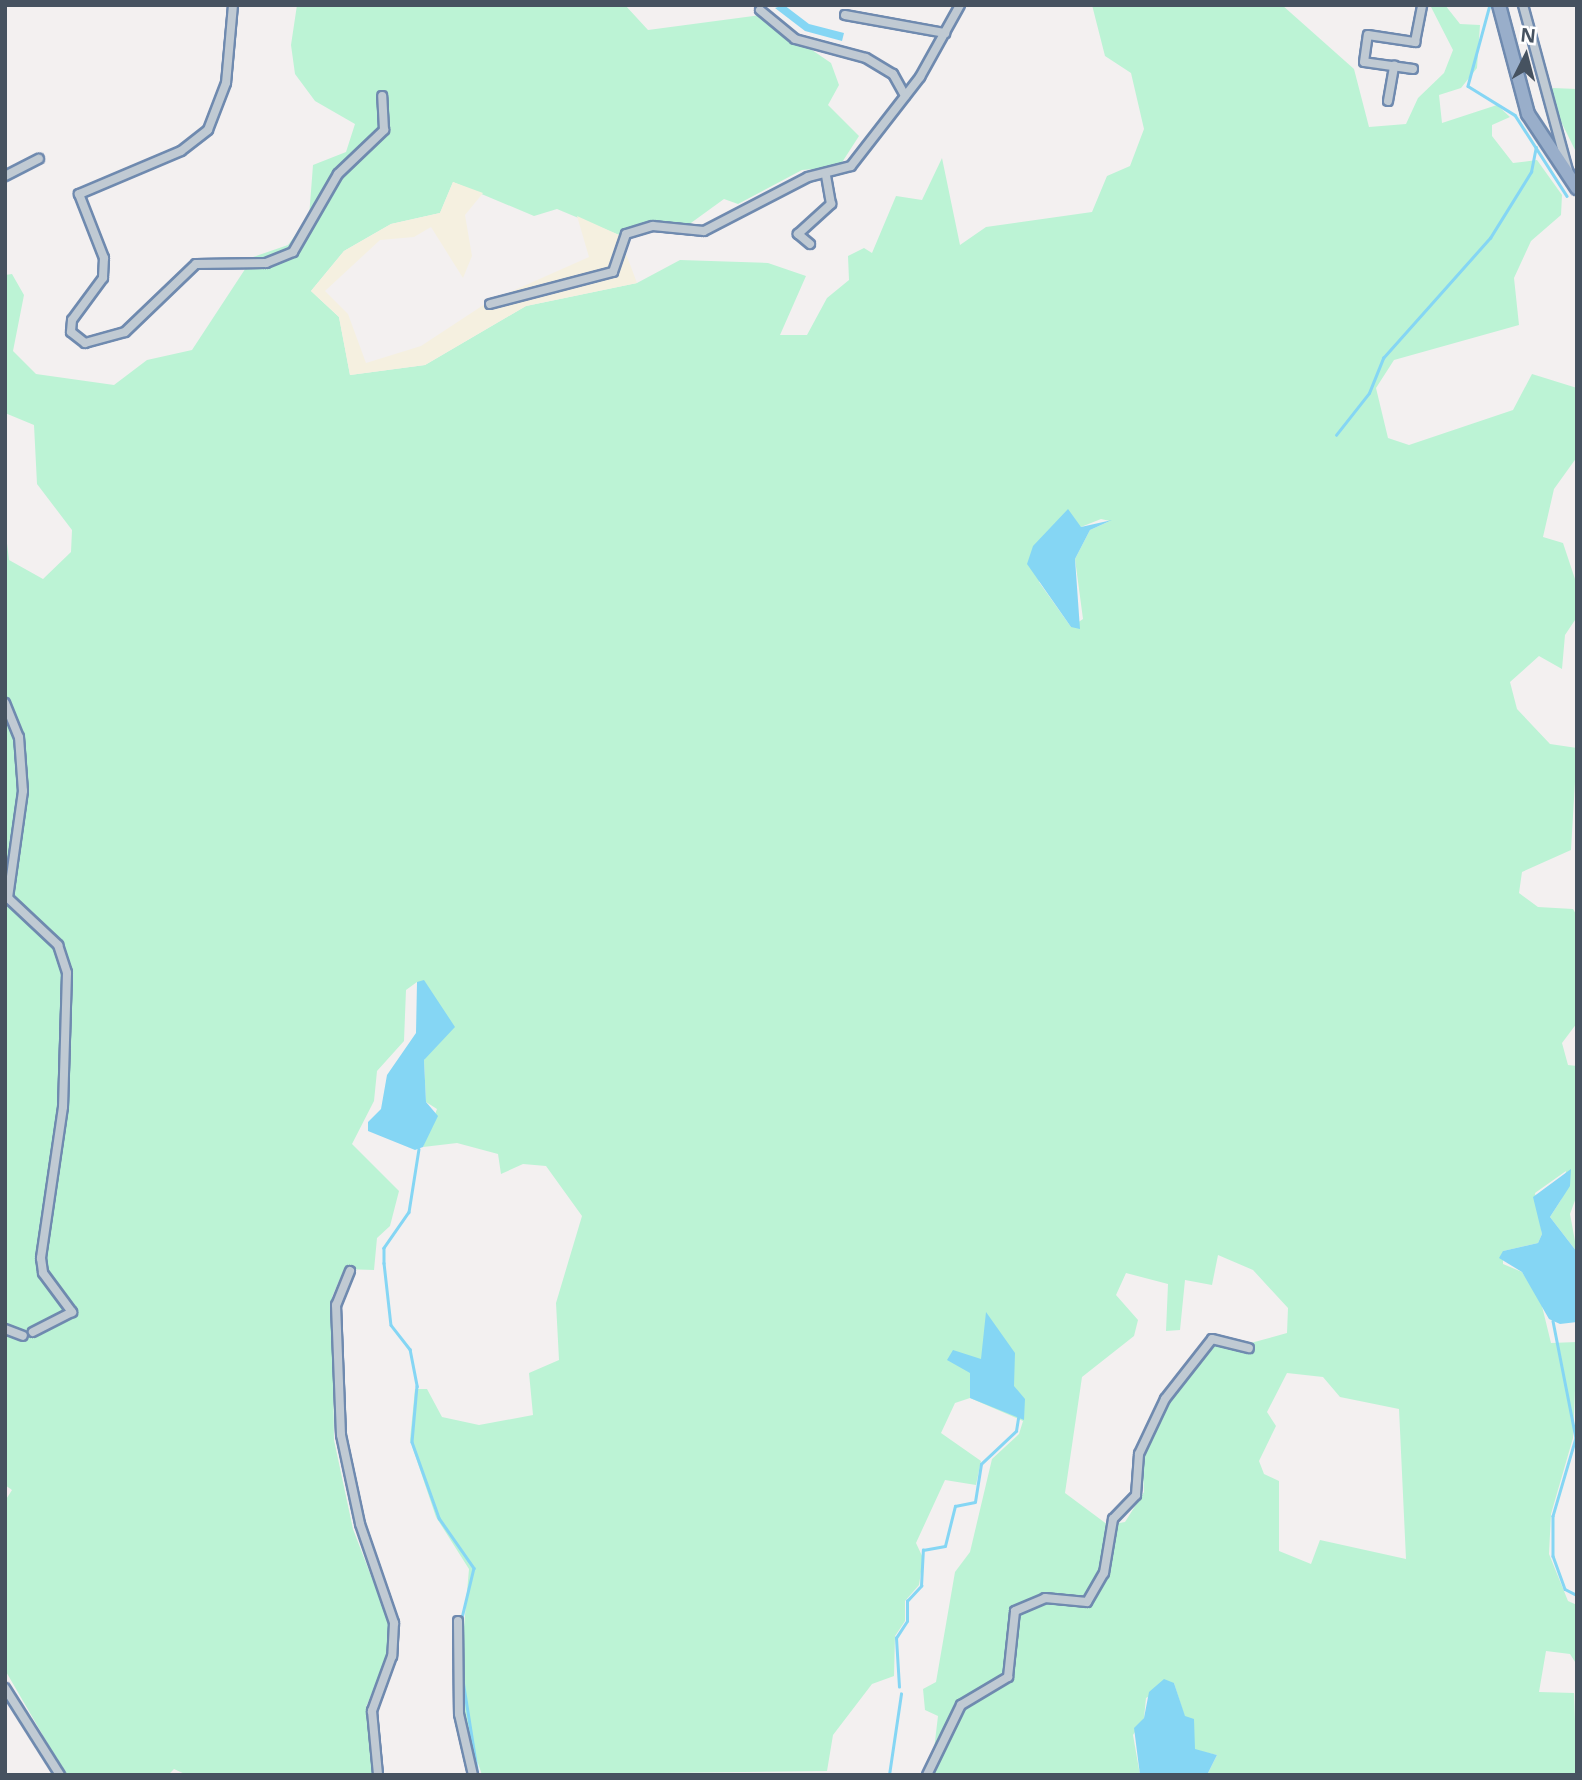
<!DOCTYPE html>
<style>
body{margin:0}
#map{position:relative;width:1582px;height:1780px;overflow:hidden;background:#f3f0f0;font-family:"Noto Sans",sans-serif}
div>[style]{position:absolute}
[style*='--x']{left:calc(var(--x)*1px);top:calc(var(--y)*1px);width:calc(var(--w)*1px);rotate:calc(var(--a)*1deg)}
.green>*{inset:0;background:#bcf3d5}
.sand>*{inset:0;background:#f5f0e0}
.water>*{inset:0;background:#85d6f4}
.stream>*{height:2.5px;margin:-1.25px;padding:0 1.25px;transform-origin:1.25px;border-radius:1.25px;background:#85d6f4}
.roads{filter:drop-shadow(2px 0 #6f8aaf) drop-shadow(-2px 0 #6f8aaf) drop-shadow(0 2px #6f8aaf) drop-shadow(0 -2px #6f8aaf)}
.minor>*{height:8px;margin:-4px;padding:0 4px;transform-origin:4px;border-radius:4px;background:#c0cad3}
.trunk>*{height:12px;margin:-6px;padding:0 6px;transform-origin:6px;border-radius:6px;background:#99aeca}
span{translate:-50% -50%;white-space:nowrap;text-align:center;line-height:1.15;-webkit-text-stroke:7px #fff;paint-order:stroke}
.frame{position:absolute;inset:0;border:7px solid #465260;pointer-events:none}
.north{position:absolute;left:1491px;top:21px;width:70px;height:70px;-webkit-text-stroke:5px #fff;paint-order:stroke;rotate:6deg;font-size:19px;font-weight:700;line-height:28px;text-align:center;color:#465260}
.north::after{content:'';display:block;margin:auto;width:24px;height:32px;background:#465260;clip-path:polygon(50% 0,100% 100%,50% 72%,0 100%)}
</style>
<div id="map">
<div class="green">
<div style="clip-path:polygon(evenodd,297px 5px,625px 5px,648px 30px,761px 15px,831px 63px,839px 85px,828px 105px,859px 136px,839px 167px,802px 170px,738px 204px,724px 199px,684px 228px,648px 223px,619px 235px,557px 209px,534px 216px,453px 182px,440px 213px,391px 224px,344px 251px,311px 291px,339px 317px,350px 375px,425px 365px,526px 306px,637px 283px,680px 260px,768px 263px,806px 276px,780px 335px,807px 335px,827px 298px,849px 280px,848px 256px,864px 248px,872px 253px,896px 196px,922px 200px,942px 158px,960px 245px,986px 227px,1092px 212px,1107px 176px,1130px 166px,1144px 129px,1131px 73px,1105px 56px,1092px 5px,1282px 5px,1354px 69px,1369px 127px,1406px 124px,1418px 98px,1444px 73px,1453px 50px,1430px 5px,1445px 5px,1460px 24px,1480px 25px,1477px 68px,1461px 88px,1439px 95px,1442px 123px,1497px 105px,1510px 117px,1492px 125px,1492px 136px,1513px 163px,1537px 160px,1562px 195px,1561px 215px,1531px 241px,1514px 278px,1519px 325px,1394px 360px,1376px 388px,1388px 438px,1409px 445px,1513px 410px,1532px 374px,1577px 388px,1577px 457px,1554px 489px,1543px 537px,1563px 543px,1577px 585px,1577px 617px,1565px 635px,1562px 669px,1539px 656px,1510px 682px,1517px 709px,1550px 744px,1577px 748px,1571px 850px,1522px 872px,1519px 893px,1538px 907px,1573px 909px,1577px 916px,1577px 1023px,1562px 1043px,1568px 1065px,1577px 1066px,1577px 1195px,1570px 1214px,1577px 1252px,1550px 1217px,1561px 1200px,1566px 1171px,1535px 1193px,1542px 1234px,1538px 1243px,1503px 1251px,1503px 1264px,1522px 1272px,1541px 1302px,1551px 1343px,1577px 1342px,1573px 1438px,1551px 1514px,1549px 1554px,1568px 1601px,1577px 1605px,1577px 1665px,1570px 1654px,1546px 1651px,1539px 1692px,1574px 1693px,1577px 1775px,1207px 1775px,1217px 1755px,1195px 1750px,1174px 1683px,1146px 1698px,1144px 1718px,1133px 1735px,1140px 1775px,931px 1775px,938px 1716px,925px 1710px,923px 1689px,936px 1682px,955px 1572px,970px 1552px,992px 1459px,1019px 1434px,1023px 1421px,970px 1398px,955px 1403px,941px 1433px,981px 1461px,976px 1485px,945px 1480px,916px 1543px,923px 1558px,919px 1585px,905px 1601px,905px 1621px,895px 1636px,894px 1676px,872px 1684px,833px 1735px,827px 1771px,482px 1775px,465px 1725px,460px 1673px,469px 1569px,436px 1517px,410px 1440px,415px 1389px,427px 1389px,442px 1417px,479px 1425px,533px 1415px,529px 1373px,559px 1360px,556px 1303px,582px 1216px,546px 1166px,523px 1164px,501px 1174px,498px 1154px,457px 1143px,423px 1147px,437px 1109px,426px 1102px,424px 1060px,447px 1022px,417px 982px,406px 990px,404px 1041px,377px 1071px,374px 1101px,352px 1144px,399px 1191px,390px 1226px,377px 1238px,374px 1270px,344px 1269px,332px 1297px,334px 1440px,353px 1529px,389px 1623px,388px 1654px,366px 1707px,373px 1775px,187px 1775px,174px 1769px,168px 1775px,66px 1775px,5px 1670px,5px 1501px,12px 1490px,5px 1485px,5px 527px,9px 560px,43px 579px,71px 552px,72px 530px,37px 484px,34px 425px,5px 413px,5px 275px,12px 274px,24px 295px,13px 351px,36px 374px,114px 385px,147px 360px,192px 350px,253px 257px,288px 245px,309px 217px,313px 165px,346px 152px,355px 124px,315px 101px,295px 74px,291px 45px,297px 5px,1101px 519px,1110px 521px,1090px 530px,1075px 559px,1083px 619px,1071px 627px,1039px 582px,1072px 522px,1081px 527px,1101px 519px,297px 5px,1218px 1255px,1253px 1270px,1288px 1308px,1287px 1333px,1247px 1344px,1219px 1337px,1168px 1403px,1142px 1456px,1144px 1492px,1125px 1522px,1108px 1525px,1065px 1493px,1082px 1377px,1134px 1336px,1138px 1320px,1116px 1295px,1126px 1273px,1168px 1284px,1166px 1331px,1180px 1330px,1185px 1280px,1212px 1285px,1218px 1255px,297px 5px,1287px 1373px,1323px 1377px,1340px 1397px,1399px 1409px,1406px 1559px,1320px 1540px,1311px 1564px,1279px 1551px,1279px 1481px,1264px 1474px,1259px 1461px,1276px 1426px,1267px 1412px,1287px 1373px)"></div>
<div style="clip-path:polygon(1553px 88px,1577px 89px,1577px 154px,1547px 93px)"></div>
</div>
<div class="sand">
<div style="clip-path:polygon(453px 182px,483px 193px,465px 215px,472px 256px,463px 278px,431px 227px,414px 237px,380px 240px,325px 291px,348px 314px,366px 363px,421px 346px,488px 302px,589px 257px,577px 216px,619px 235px,637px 283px,526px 306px,425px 365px,350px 375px,339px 317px,311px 291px,344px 251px,391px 224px,440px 213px)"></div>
</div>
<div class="water">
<div style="clip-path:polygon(784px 5px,809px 24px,844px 33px,842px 41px,805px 31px,775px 8px)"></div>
<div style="clip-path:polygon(1068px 509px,1081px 527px,1112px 520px,1090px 530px,1075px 559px,1080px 629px,1071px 627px,1027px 564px,1033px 546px)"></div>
<div style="clip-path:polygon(424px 980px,455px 1027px,424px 1060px,426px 1102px,438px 1116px,423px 1147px,415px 1150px,368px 1131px,368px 1122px,381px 1109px,387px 1075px,416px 1033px,417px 982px)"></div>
<div style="clip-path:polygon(1571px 1169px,1570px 1186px,1550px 1217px,1577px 1252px,1577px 1322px,1560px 1324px,1549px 1319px,1522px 1272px,1499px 1258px,1503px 1251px,1538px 1243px,1542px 1234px,1533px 1197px)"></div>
<div style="clip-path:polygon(986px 1312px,1015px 1353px,1014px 1386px,1025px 1399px,1024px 1420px,970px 1398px,970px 1373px,947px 1360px,953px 1350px,981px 1359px)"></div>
<div style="clip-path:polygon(1164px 1679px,1174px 1683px,1185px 1716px,1194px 1719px,1195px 1749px,1217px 1755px,1207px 1775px,1140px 1775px,1134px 1728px,1144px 1718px,1149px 1692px)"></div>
</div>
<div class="stream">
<div style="--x:1490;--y:5;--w:84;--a:105.2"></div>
<div style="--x:1468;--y:86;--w:55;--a:31.7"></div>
<div style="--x:1515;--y:115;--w:96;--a:57.3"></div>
<div style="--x:1336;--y:435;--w:53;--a:-51.8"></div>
<div style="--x:1369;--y:393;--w:38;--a:-68"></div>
<div style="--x:1383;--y:358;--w:161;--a:-48.3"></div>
<div style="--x:1490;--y:238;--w:78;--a:-58.2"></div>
<div style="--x:1531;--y:172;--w:25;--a:-79"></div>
<div style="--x:419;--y:1149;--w:64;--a:99"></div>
<div style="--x:409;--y:1212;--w:44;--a:124.8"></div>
<div style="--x:384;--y:1248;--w:15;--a:90"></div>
<div style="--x:384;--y:1263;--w:62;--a:83.6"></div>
<div style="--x:391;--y:1325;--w:31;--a:52"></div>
<div style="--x:410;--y:1349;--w:38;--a:79"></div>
<div style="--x:417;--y:1386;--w:56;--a:95.1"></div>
<div style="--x:412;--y:1442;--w:81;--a:70.4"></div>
<div style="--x:439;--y:1518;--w:61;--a:55"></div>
<div style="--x:474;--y:1568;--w:51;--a:103.5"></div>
<div style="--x:462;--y:1618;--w:56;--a:90"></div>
<div style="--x:462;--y:1674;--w:102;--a:81"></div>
<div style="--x:1553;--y:1321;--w:119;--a:78.9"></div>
<div style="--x:1576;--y:1438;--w:81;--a:106.4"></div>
<div style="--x:1553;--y:1516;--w:40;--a:90"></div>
<div style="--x:1553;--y:1556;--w:35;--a:70"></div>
<div style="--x:1565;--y:1589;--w:13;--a:27"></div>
<div style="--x:899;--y:1687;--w:49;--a:-93.5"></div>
<div style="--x:896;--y:1638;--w:20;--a:-57"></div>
<div style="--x:907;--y:1621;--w:20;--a:-90"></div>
<div style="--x:907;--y:1601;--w:21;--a:-47"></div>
<div style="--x:921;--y:1586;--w:36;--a:-87"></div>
<div style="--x:923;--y:1550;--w:22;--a:-10"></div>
<div style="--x:945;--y:1546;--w:41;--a:-76"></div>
<div style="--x:955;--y:1506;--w:20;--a:-11"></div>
<div style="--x:975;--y:1502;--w:38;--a:-81"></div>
<div style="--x:981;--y:1464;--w:48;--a:-43.3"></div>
<div style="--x:1016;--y:1431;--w:13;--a:-81"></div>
<div style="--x:889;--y:1775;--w:82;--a:-81.6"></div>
</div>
<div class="roads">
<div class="minor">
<div style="--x:233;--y:5;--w:78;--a:95.1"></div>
<div style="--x:226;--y:83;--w:50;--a:111"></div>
<div style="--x:208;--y:130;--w:34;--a:142"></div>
<div style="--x:181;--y:151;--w:111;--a:157.1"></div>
<div style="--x:79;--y:194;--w:69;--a:68.7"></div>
<div style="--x:104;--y:258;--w:20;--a:93"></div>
<div style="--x:103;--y:278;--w:52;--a:126.4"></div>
<div style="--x:72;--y:320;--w:12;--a:95"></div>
<div style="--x:71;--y:332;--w:18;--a:38"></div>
<div style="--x:85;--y:343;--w:41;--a:-15.4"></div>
<div style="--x:125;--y:332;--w:98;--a:-43.8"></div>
<div style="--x:196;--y:264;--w:70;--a:-0.8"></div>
<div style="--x:266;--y:263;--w:29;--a:-22"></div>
<div style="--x:293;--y:252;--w:90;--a:-60"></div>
<div style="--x:338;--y:174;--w:64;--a:-43.7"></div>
<div style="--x:384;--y:130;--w:34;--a:-93"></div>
<div style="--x:1523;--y:5;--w:172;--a:74.8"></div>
<div style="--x:760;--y:10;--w:45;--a:39.6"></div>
<div style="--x:795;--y:39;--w:73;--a:15"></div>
<div style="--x:866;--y:58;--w:31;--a:31"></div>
<div style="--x:893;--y:74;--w:25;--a:61"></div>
<div style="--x:845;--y:15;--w:102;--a:10.2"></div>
<div style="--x:1413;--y:69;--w:49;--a:-171.9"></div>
<div style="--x:1364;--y:62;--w:27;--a:-82"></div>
<div style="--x:1368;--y:35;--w:48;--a:8.5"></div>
<div style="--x:1415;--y:42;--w:38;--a:-79"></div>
<div style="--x:1388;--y:101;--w:36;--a:-80"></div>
<div style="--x:5;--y:176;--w:38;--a:-27"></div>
<div style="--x:810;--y:244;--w:16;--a:-140"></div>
<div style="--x:798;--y:234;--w:45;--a:-42.3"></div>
<div style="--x:831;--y:204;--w:28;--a:-100"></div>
<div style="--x:490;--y:304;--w:127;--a:-14.6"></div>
<div style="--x:613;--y:272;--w:40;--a:-71.1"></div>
<div style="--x:626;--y:234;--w:28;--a:-17"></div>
<div style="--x:653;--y:226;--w:51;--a:5.6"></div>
<div style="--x:704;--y:231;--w:117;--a:-27.4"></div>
<div style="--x:808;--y:177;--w:44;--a:-14.3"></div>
<div style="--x:851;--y:166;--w:113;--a:-52.2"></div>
<div style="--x:920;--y:77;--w:82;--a:-60.9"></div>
<div style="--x:5;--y:703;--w:37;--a:68"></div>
<div style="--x:19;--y:737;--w:54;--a:85.8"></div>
<div style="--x:23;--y:791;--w:108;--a:98"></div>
<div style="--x:8;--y:898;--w:69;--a:43.2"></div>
<div style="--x:58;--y:945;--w:29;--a:72"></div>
<div style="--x:67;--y:973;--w:134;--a:91.7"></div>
<div style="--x:63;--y:1107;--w:153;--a:98.3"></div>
<div style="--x:41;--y:1258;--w:15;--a:82"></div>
<div style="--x:43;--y:1273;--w:49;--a:53.4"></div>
<div style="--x:72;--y:1312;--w:44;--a:152.9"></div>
<div style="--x:350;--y:1271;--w:37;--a:112"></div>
<div style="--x:336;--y:1305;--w:130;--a:87.8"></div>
<div style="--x:341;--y:1435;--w:91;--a:77.9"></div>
<div style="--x:360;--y:1524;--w:105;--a:71"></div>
<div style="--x:394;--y:1623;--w:33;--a:93"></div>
<div style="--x:392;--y:1656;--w:59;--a:110"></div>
<div style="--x:372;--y:1711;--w:64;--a:84.6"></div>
<div style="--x:5;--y:1329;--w:19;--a:21"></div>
<div style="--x:458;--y:1621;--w:93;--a:89.4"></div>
<div style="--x:459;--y:1714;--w:63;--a:77.1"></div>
<div style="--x:5;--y:1688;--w:103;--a:57.7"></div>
<div style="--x:927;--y:1775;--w:78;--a:-64.1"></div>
<div style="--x:961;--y:1705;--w:55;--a:-30.8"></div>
<div style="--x:1008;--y:1677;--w:66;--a:-83.9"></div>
<div style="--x:1015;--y:1611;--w:33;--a:-23"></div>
<div style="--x:1045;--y:1598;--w:42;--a:5.4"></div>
<div style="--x:1087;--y:1602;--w:34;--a:-60"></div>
<div style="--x:1104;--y:1573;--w:55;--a:-80.5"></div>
<div style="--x:1113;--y:1519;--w:33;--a:-46"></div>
<div style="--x:1136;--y:1495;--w:41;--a:-85.8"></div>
<div style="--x:1139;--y:1454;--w:61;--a:-64.7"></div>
<div style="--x:1165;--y:1399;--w:76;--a:-51.9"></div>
<div style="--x:1212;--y:1339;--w:38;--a:14"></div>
</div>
<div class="trunk">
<div style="--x:1499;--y:5;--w:113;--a:75.1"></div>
<div style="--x:1528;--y:114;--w:89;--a:56.5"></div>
</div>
</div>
<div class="frame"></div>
<div class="north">N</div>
</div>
